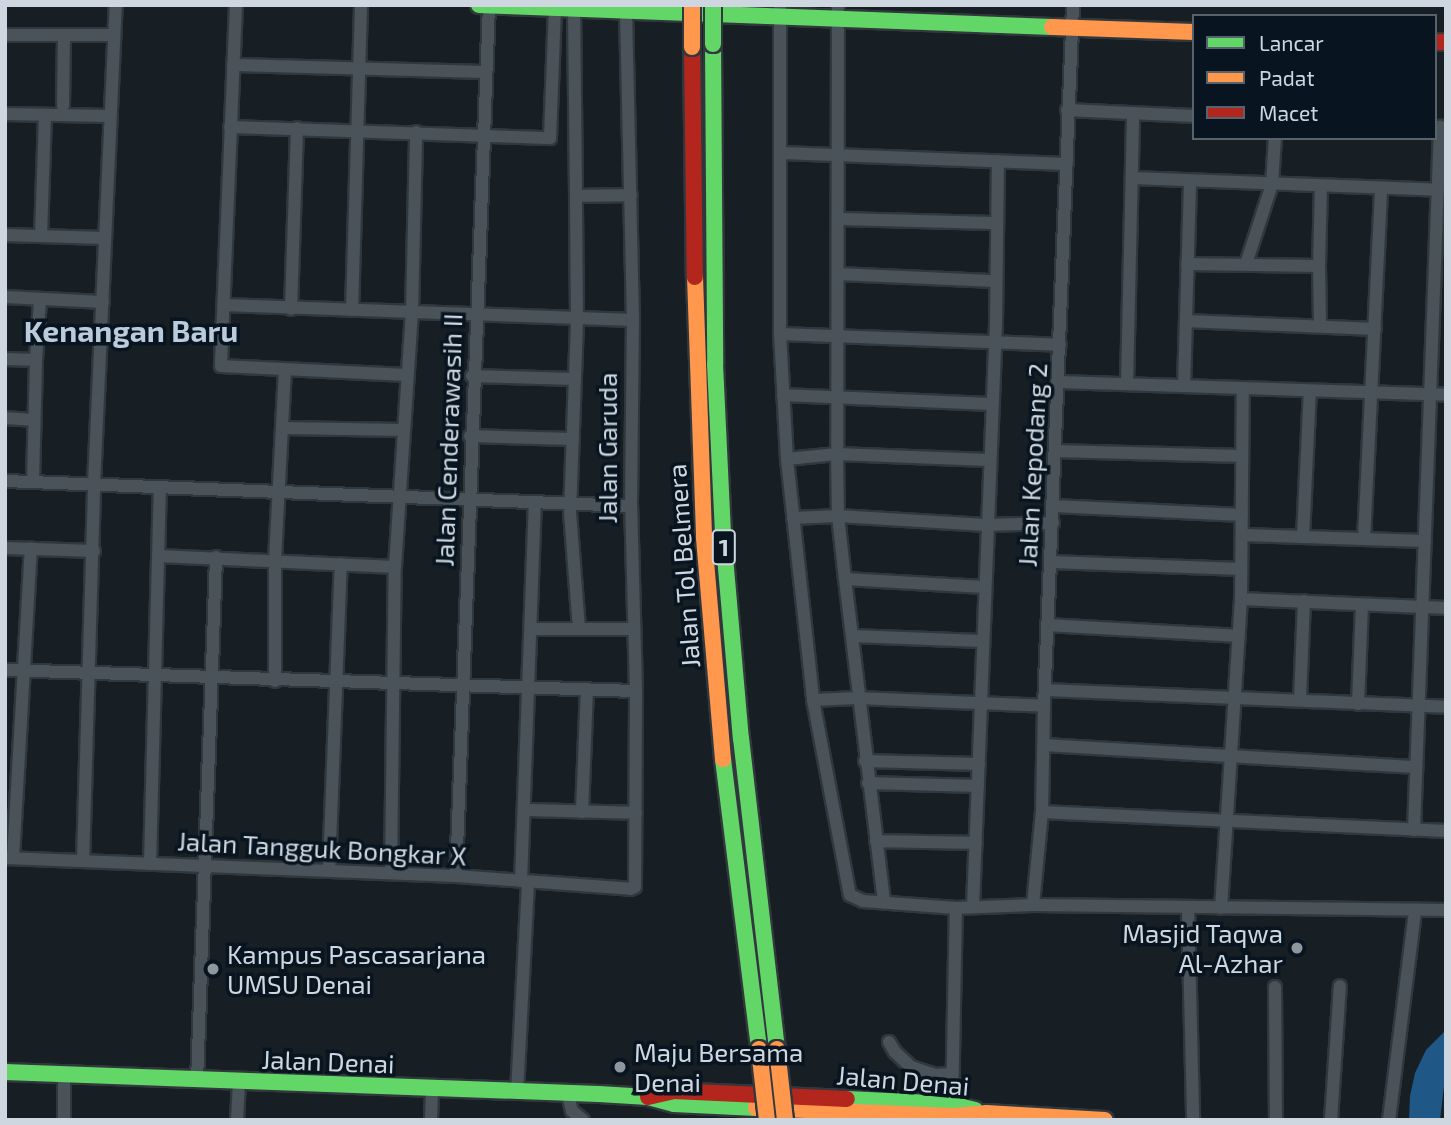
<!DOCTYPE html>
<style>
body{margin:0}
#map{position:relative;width:1451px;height:1125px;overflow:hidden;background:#171e24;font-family:"Exo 2",sans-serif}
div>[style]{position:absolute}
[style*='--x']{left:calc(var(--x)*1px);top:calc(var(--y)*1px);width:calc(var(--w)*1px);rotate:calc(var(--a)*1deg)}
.water>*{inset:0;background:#1f5887}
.roads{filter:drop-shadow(2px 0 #31383d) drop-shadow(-2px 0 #31383d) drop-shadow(0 2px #31383d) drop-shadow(0 -2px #31383d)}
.street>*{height:12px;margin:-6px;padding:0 6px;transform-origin:6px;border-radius:6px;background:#4a525a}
.fast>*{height:16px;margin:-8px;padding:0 8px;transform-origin:8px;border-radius:8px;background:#63d668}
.slow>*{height:16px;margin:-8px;padding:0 8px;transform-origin:8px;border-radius:8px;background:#ff974d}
.jam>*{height:16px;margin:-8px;padding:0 8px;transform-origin:8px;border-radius:8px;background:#b3261e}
.bridges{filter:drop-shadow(2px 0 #31383d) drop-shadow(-2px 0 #31383d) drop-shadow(0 2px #31383d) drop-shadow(0 -2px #31383d)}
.fast-bridge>*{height:16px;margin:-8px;padding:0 8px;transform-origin:8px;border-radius:8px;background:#63d668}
.slow-bridge>*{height:16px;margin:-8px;padding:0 8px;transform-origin:8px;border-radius:8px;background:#ff974d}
.dots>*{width:19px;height:19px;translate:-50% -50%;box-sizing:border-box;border:4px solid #081520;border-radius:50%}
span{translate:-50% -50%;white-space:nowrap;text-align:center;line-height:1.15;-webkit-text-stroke:7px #081520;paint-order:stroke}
.shield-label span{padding:2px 5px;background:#081520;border:2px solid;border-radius:5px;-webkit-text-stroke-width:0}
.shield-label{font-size:24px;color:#ced7df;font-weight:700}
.street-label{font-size:26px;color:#ced7df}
.poi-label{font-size:26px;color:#ced7df}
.right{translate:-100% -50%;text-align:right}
.left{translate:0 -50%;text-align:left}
.quarter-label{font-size:30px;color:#bacbdc;font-weight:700}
.frame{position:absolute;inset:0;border:7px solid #ced7df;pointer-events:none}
.legend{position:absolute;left:1192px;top:14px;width:245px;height:126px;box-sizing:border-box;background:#081520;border:2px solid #57636c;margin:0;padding:9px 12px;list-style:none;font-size:21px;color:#ced7df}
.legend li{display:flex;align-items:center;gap:14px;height:35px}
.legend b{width:35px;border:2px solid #57636c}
</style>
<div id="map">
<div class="water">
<div style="clip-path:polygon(1446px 1030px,1446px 1069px,1440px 1120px,1409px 1120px,1410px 1096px,1415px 1073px,1426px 1050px)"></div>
</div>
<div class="roads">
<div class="street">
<div style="--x:236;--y:5;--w:361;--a:92.4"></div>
<div style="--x:221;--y:366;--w:186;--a:2.8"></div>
<div style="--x:574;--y:5;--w:191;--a:89.4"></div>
<div style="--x:780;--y:5;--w:329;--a:90"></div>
<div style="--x:780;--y:334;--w:125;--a:86.8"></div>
<div style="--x:787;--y:459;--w:242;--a:83.8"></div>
<div style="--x:813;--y:700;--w:198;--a:79.3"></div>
<div style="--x:850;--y:895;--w:14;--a:25"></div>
<div style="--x:863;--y:901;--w:93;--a:4.3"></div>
<div style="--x:956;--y:908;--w:77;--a:-2.2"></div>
<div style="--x:1033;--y:905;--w:413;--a:0.7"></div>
<div style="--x:838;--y:5;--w:449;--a:90.1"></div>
<div style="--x:837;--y:454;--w:62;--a:89.1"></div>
<div style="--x:838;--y:516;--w:63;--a:83.7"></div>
<div style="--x:845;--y:579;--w:139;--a:3.3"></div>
<div style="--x:5;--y:35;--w:109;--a:0"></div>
<div style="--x:233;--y:65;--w:253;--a:1.6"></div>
<div style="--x:63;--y:106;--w:69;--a:-89.2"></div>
<div style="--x:1067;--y:110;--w:127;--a:2.7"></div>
<div style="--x:5;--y:114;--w:104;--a:1.1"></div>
<div style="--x:230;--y:127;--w:320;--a:2"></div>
<div style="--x:550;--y:138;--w:130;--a:-87.8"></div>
<div style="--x:782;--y:153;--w:285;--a:2.2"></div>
<div style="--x:1132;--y:178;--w:307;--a:2.2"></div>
<div style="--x:838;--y:219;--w:158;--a:1.5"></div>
<div style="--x:5;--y:235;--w:99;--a:1.7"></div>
<div style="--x:41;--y:236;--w:120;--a:-88.1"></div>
<div style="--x:1187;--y:264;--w:132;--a:0.9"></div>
<div style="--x:1319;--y:266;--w:80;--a:-88.6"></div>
<div style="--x:1246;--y:264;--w:84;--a:-72"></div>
<div style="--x:1272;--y:184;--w:46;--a:-86.3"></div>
<div style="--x:1319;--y:266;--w:60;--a:89"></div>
<div style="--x:838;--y:274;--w:157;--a:2.6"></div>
<div style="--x:5;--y:297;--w:98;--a:2.9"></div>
<div style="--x:224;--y:305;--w:409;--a:2.1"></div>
<div style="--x:291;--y:309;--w:181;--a:-88.1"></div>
<div style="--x:352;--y:310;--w:305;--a:-88.3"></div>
<div style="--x:1186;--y:321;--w:189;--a:2.4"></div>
<div style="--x:780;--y:334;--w:280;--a:2.2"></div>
<div style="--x:5;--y:359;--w:31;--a:2"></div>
<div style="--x:36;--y:360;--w:122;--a:91.4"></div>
<div style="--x:36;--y:360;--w:61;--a:-86.2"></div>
<div style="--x:472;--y:376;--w:102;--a:1.7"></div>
<div style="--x:1059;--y:382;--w:387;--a:1.9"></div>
<div style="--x:1127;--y:384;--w:271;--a:-88.7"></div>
<div style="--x:1184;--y:386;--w:205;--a:-88.3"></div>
<div style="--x:783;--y:395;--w:207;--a:2.5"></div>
<div style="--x:5;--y:418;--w:27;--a:4"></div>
<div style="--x:283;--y:428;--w:121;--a:0.9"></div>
<div style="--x:470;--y:436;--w:103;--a:1.7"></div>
<div style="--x:1055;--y:451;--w:187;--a:1.5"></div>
<div style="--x:787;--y:459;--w:50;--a:-5.7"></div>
<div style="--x:837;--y:454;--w:151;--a:2.3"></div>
<div style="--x:5;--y:481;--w:626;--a:2.29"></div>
<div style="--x:1053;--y:506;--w:189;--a:2.7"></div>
<div style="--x:793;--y:518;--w:45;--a:-2.5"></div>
<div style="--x:838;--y:516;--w:148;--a:3.5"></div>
<div style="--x:986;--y:525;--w:67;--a:-1.7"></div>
<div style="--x:1242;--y:535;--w:183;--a:1.9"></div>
<div style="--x:1303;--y:537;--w:146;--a:-87.3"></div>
<div style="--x:1364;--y:539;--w:350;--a:-87.2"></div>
<div style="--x:5;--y:548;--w:89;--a:1.9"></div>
<div style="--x:159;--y:556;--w:236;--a:2.7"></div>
<div style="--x:1051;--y:562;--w:190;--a:2.1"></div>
<div style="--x:845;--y:579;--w:326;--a:83.1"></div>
<div style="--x:1241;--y:599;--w:205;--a:2.5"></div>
<div style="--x:1048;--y:625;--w:191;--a:3.3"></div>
<div style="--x:532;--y:629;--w:102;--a:0"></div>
<div style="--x:579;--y:629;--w:116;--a:-94.4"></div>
<div style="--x:570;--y:513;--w:194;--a:-87.9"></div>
<div style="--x:577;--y:319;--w:123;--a:-90.5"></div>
<div style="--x:576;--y:196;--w:55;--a:-1"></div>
<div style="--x:852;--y:636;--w:129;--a:2.2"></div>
<div style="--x:5;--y:670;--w:631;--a:1.91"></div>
<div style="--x:275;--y:681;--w:121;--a:-90"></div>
<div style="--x:275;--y:560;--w:190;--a:-87"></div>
<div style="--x:1045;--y:690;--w:401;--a:2.4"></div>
<div style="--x:813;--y:700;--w:44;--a:-2.6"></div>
<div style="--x:857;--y:698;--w:187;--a:2.4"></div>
<div style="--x:1300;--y:700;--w:99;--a:-87.7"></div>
<div style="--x:1358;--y:704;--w:99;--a:-87.7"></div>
<div style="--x:1044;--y:745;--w:373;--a:3.4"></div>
<div style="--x:865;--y:761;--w:114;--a:1.5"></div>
<div style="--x:868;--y:783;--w:110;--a:1.6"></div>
<div style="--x:524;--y:810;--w:112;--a:1.5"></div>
<div style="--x:582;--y:812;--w:123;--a:-87.7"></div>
<div style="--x:1042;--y:812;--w:404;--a:2.7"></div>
<div style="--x:1414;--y:830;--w:704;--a:-87.88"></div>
<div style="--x:876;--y:841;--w:100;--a:1.1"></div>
<div style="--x:5;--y:858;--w:451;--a:2.3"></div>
<div style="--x:456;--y:876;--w:175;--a:4.2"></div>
<div style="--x:631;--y:889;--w:4;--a:-27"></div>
<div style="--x:635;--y:887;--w:196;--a:-89.7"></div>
<div style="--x:636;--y:691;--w:185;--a:-91.5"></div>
<div style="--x:631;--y:506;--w:186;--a:-89.4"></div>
<div style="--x:633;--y:320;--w:315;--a:-91.3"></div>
<div style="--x:13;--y:858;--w:310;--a:-86.7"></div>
<div style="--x:83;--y:861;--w:377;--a:-88.3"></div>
<div style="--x:94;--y:484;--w:480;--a:-87.4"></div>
<div style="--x:150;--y:864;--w:377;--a:-88.5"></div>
<div style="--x:329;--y:870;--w:306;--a:-87.8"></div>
<div style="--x:391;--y:873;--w:306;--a:-89.3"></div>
<div style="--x:395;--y:567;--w:254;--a:-86.2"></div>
<div style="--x:412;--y:314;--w:182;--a:-88.7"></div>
<div style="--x:456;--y:876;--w:872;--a:-87.83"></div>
<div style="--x:521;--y:881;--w:379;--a:-87.9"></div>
<div style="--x:1033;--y:905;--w:93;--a:-84.5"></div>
<div style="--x:1042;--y:812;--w:106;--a:-88.9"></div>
<div style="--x:1044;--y:706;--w:702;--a:-87.63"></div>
<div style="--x:973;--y:906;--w:583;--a:-87.74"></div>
<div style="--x:996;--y:323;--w:162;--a:-89.3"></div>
<div style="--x:1188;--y:908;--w:212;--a:88.6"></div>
<div style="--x:1221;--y:908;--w:310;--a:-86.3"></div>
<div style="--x:1241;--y:599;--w:210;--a:-89.5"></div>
<div style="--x:1275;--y:987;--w:133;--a:89.6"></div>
<div style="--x:889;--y:1042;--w:12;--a:59"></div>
<div style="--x:895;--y:1052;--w:22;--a:43"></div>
<div style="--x:911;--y:1067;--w:26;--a:18"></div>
<div style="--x:936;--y:1075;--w:14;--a:-4"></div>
<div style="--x:64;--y:1076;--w:44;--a:90"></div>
<div style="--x:197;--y:1081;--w:524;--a:-87.92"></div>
<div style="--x:517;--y:1093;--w:211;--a:-87"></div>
<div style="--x:568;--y:1095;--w:16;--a:76"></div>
<div style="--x:572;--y:1111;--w:14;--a:39"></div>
<div style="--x:952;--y:1110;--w:202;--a:-88.9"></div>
<div style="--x:237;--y:1120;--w:38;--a:-87"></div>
<div style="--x:431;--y:1120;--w:30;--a:-88"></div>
<div style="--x:1331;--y:1120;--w:134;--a:-86.2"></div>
<div style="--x:1389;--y:1120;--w:212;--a:-82.9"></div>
</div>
<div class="fast">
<div style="--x:479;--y:5;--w:573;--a:2.2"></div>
<div style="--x:713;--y:44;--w:320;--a:89.6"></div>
<div style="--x:715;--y:364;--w:170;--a:87.3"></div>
<div style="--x:723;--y:534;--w:205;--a:85"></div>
<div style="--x:741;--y:738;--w:313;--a:83.4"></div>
<div style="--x:723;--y:759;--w:292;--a:82.9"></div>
<div style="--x:5;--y:1072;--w:594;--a:2.12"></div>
<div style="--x:599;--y:1094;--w:49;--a:3.5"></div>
<div style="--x:648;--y:1097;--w:27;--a:15"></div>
<div style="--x:674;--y:1104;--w:82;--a:2.8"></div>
<div style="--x:847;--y:1099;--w:104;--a:2.8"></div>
<div style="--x:951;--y:1104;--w:25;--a:14"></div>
</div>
<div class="slow">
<div style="--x:1052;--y:27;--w:142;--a:2"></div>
<div style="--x:695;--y:277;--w:261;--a:88"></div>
<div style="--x:704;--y:538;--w:222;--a:85.1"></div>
<div style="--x:756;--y:1108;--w:197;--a:2.3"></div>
<div style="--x:953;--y:1116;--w:33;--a:-5"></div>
<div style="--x:986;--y:1113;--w:119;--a:3.4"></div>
</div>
<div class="jam">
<div style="--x:1435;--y:42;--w:11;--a:0"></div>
<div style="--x:692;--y:47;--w:230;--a:89.3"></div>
<div style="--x:648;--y:1097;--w:26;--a:-13"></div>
<div style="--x:673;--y:1091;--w:174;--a:2.6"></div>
</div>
</div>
<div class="bridges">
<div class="fast-bridge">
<div style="--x:713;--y:5;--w:39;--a:90"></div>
</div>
<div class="slow-bridge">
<div style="--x:692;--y:5;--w:42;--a:90"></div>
<div style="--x:759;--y:1049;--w:71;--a:83.6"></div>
<div style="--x:777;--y:1049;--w:71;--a:83.6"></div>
</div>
</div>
<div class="dots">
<div style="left:1297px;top:948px;background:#8e969e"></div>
<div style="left:213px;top:969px;background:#8e969e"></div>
<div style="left:620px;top:1067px;background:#8e969e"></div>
</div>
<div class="shield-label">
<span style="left:724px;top:547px">1</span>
</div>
<div class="street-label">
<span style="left:448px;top:440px;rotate:-88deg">Jalan Cenderawasih II</span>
<span style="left:607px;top:448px;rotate:-90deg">Jalan Garuda</span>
<span style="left:1032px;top:465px;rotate:-87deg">Jalan Kepodang 2</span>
<span style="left:683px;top:566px;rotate:-94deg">Jalan Tol Belmera</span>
<span style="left:322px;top:848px;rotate:3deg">Jalan Tangguk Bongkar X</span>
<span style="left:328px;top:1061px;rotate:2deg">Jalan Denai</span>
<span style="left:903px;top:1080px;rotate:5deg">Jalan Denai</span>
</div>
<div class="poi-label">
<span class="right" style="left:1283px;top:948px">Masjid Taqwa<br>Al-Azhar</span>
<span class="left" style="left:227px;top:969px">Kampus Pascasarjana<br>UMSU Denai</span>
<span class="left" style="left:634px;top:1067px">Maju Bersama<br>Denai</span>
</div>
<div class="quarter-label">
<span style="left:131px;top:330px">Kenangan Baru</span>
</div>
<div class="frame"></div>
<ul class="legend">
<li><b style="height:9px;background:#63d668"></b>Lancar</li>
<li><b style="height:9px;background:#ff974d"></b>Padat</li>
<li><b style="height:9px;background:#b3261e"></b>Macet</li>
</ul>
</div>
